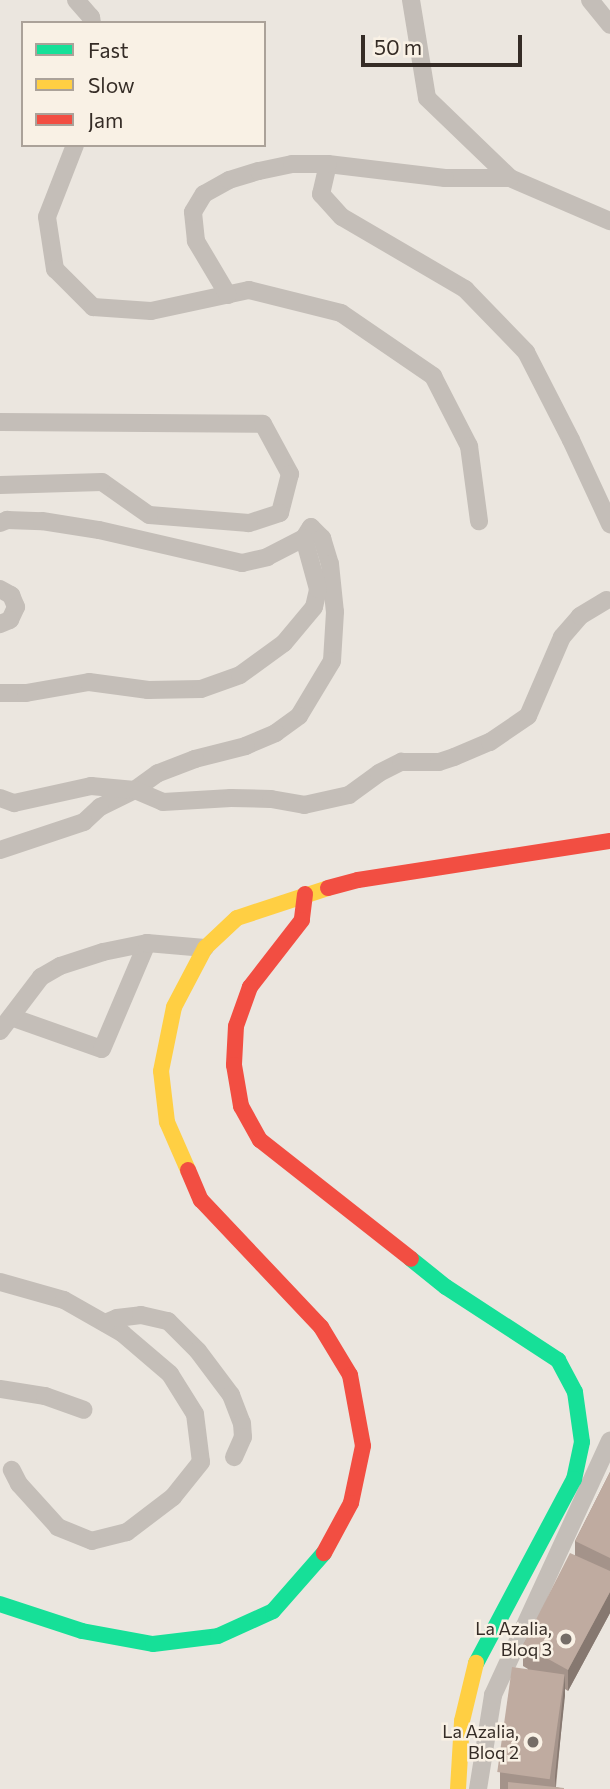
<!DOCTYPE html>
<style>
body{margin:0}
#map{position:relative;width:610px;height:1789px;overflow:hidden;background:#ebe6df;font-family:Commissioner,sans-serif}
div>[style]{position:absolute}
[style*='--x']{left:calc(var(--x)*1px);top:calc(var(--y)*1px);width:calc(var(--w)*1px);rotate:calc(var(--a)*1deg)}
.street>*{height:18px;margin:-9px;padding:0 9px;transform-origin:9px;border-radius:9px;background:#c4beb8}
.fast>*{height:16px;margin:-8px;padding:0 8px;transform-origin:8px;border-radius:8px;background:#16e098}
.slow>*{height:16px;margin:-8px;padding:0 8px;transform-origin:8px;border-radius:8px;background:#ffcf43}
.jam>*{height:16px;margin:-8px;padding:0 8px;transform-origin:8px;border-radius:8px;background:#f24e42}
.wall>*{inset:0;background:#a4938a}
.shaded-wall>*{inset:0;background:#867870}
.building>*{inset:0;background:#bfaba0;transform-origin:0 0}
.dots>*{width:19px;height:19px;translate:-50% -50%;box-sizing:border-box;border:4px solid #f9f1e5;border-radius:50%}
span{translate:-50% -50%;white-space:nowrap;text-align:center;line-height:1.15;-webkit-text-stroke:5px #f9f1e5;paint-order:stroke}
.poi-label{font-size:18px;color:#352c26}
.right{translate:-100% -50%;text-align:right}
.legend{position:absolute;left:21px;top:21px;width:245px;height:126px;box-sizing:border-box;background:#f9f1e5;border:2px solid #aba299;margin:0;padding:9px 12px;list-style:none;font-size:21px;color:#352c26}
.legend li{display:flex;align-items:center;gap:14px;height:35px}
.legend b{width:35px;border:2px solid #aba299}
.scale{position:absolute;left:361px;top:35px;width:161px;height:32px;box-sizing:border-box;border:4px solid #352c26;border-top:0;padding-left:9px;font-size:21px;line-height:24px;white-space:nowrap;color:#352c26;-webkit-text-stroke:5px #f9f1e5;paint-order:stroke}
</style>
<div id="map">
<div class="street">
<div style="--x:76;--y:0;--w:23;--a:49"></div>
<div style="--x:91;--y:17;--w:6;--a:81"></div>
<div style="--x:411;--y:0;--w:99;--a:80.7"></div>
<div style="--x:427;--y:98;--w:115;--a:43.9"></div>
<div style="--x:510;--y:178;--w:109;--a:23.3"></div>
<div style="--x:590;--y:0;--w:32;--a:51"></div>
<div style="--x:75;--y:145;--w:77;--a:111.3"></div>
<div style="--x:47;--y:217;--w:53;--a:81.3"></div>
<div style="--x:55;--y:269;--w:54;--a:45"></div>
<div style="--x:93;--y:307;--w:58;--a:3.9"></div>
<div style="--x:151;--y:311;--w:100;--a:-12.1"></div>
<div style="--x:249;--y:290;--w:95;--a:14"></div>
<div style="--x:341;--y:313;--w:112;--a:34.4"></div>
<div style="--x:433;--y:376;--w:79;--a:62.8"></div>
<div style="--x:469;--y:446;--w:76;--a:82.4"></div>
<div style="--x:510;--y:178;--w:65;--a:180"></div>
<div style="--x:445;--y:178;--w:118;--a:-173.2"></div>
<div style="--x:328;--y:164;--w:31;--a:103"></div>
<div style="--x:321;--y:194;--w:31;--a:48"></div>
<div style="--x:342;--y:217;--w:143;--a:30.3"></div>
<div style="--x:465;--y:289;--w:88;--a:45.9"></div>
<div style="--x:526;--y:352;--w:99;--a:62.9"></div>
<div style="--x:571;--y:440;--w:93;--a:65.1"></div>
<div style="--x:228;--y:295;--w:63;--a:-120.7"></div>
<div style="--x:196;--y:241;--w:29;--a:-96"></div>
<div style="--x:193;--y:212;--w:21;--a:-59"></div>
<div style="--x:204;--y:194;--w:29;--a:-29"></div>
<div style="--x:229;--y:180;--w:31;--a:-17"></div>
<div style="--x:259;--y:171;--w:34;--a:-12"></div>
<div style="--x:292;--y:164;--w:36;--a:0"></div>
<div style="--x:0;--y:422;--w:263;--a:0.4"></div>
<div style="--x:263;--y:424;--w:57;--a:61.6"></div>
<div style="--x:290;--y:474;--w:40;--a:104.4"></div>
<div style="--x:280;--y:513;--w:33;--a:162"></div>
<div style="--x:249;--y:523;--w:100;--a:-175.4"></div>
<div style="--x:149;--y:515;--w:57;--a:-144.9"></div>
<div style="--x:102;--y:482;--w:102;--a:178.3"></div>
<div style="--x:0;--y:523;--w:8;--a:-23"></div>
<div style="--x:7;--y:520;--w:35;--a:2"></div>
<div style="--x:42;--y:521;--w:58;--a:9"></div>
<div style="--x:99;--y:530;--w:147;--a:13"></div>
<div style="--x:242;--y:563;--w:26;--a:-13"></div>
<div style="--x:267;--y:557;--w:42;--a:-27.2"></div>
<div style="--x:304;--y:538;--w:13;--a:-58"></div>
<div style="--x:311;--y:527;--w:16;--a:45"></div>
<div style="--x:322;--y:538;--w:27;--a:73"></div>
<div style="--x:330;--y:564;--w:48;--a:84.1"></div>
<div style="--x:335;--y:612;--w:49;--a:93.5"></div>
<div style="--x:332;--y:661;--w:64;--a:121"></div>
<div style="--x:299;--y:716;--w:29;--a:144"></div>
<div style="--x:276;--y:733;--w:33;--a:157"></div>
<div style="--x:246;--y:746;--w:53;--a:165.7"></div>
<div style="--x:195;--y:759;--w:40;--a:159"></div>
<div style="--x:158;--y:773;--w:29;--a:144"></div>
<div style="--x:135;--y:790;--w:39;--a:154"></div>
<div style="--x:100;--y:807;--w:22;--a:137"></div>
<div style="--x:84;--y:822;--w:89;--a:161.6"></div>
<div style="--x:0;--y:589;--w:13;--a:29"></div>
<div style="--x:11;--y:595;--w:13;--a:67"></div>
<div style="--x:16;--y:607;--w:14;--a:115"></div>
<div style="--x:10;--y:620;--w:11;--a:158"></div>
<div style="--x:0;--y:693;--w:26;--a:0"></div>
<div style="--x:26;--y:693;--w:64;--a:-9.9"></div>
<div style="--x:89;--y:682;--w:60;--a:7.7"></div>
<div style="--x:148;--y:690;--w:53;--a:-1.1"></div>
<div style="--x:201;--y:689;--w:41;--a:-19.7"></div>
<div style="--x:240;--y:675;--w:54;--a:-36"></div>
<div style="--x:284;--y:643;--w:47;--a:-50.2"></div>
<div style="--x:314;--y:607;--w:18;--a:-77"></div>
<div style="--x:318;--y:589;--w:53;--a:-105.4"></div>
<div style="--x:0;--y:798;--w:15;--a:20"></div>
<div style="--x:14;--y:803;--w:79;--a:-12.4"></div>
<div style="--x:91;--y:786;--w:44;--a:5.2"></div>
<div style="--x:135;--y:790;--w:30;--a:23"></div>
<div style="--x:163;--y:802;--w:68;--a:-3.4"></div>
<div style="--x:231;--y:798;--w:40;--a:1.4"></div>
<div style="--x:271;--y:799;--w:34;--a:10"></div>
<div style="--x:304;--y:805;--w:46;--a:-12.5"></div>
<div style="--x:349;--y:795;--w:37;--a:-36"></div>
<div style="--x:379;--y:773;--w:25;--a:-27"></div>
<div style="--x:401;--y:762;--w:38;--a:0"></div>
<div style="--x:439;--y:762;--w:16;--a:-18"></div>
<div style="--x:454;--y:757;--w:39;--a:-23"></div>
<div style="--x:490;--y:742;--w:46;--a:-34.4"></div>
<div style="--x:528;--y:716;--w:86;--a:-66.7"></div>
<div style="--x:562;--y:637;--w:28;--a:-49"></div>
<div style="--x:580;--y:616;--w:31;--a:-31"></div>
<div style="--x:11;--y:1017;--w:96;--a:19.4"></div>
<div style="--x:102;--y:1049;--w:115;--a:-67"></div>
<div style="--x:0;--y:1031;--w:68;--a:-52.8"></div>
<div style="--x:41;--y:977;--w:22;--a:-30"></div>
<div style="--x:60;--y:966;--w:45;--a:-18"></div>
<div style="--x:103;--y:952;--w:45;--a:-11.6"></div>
<div style="--x:147;--y:943;--w:58;--a:4.9"></div>
<div style="--x:0;--y:1282;--w:66;--a:15.7"></div>
<div style="--x:64;--y:1300;--w:67;--a:29.6"></div>
<div style="--x:122;--y:1333;--w:63;--a:40.5"></div>
<div style="--x:170;--y:1374;--w:47;--a:58"></div>
<div style="--x:195;--y:1414;--w:48;--a:82.9"></div>
<div style="--x:201;--y:1462;--w:45;--a:128.7"></div>
<div style="--x:173;--y:1497;--w:58;--a:142.7"></div>
<div style="--x:127;--y:1532;--w:36;--a:166"></div>
<div style="--x:92;--y:1541;--w:37;--a:-158"></div>
<div style="--x:58;--y:1527;--w:58;--a:-132.2"></div>
<div style="--x:19;--y:1484;--w:16;--a:-117"></div>
<div style="--x:105;--y:1323;--w:13;--a:-23"></div>
<div style="--x:117;--y:1318;--w:24;--a:-7"></div>
<div style="--x:141;--y:1315;--w:28;--a:13"></div>
<div style="--x:168;--y:1321;--w:42;--a:45"></div>
<div style="--x:198;--y:1351;--w:55;--a:53.1"></div>
<div style="--x:231;--y:1395;--w:30;--a:69"></div>
<div style="--x:242;--y:1423;--w:14;--a:86"></div>
<div style="--x:243;--y:1437;--w:22;--a:114"></div>
<div style="--x:0;--y:1389;--w:46;--a:8.8"></div>
<div style="--x:45;--y:1396;--w:41;--a:19.7"></div>
<div style="--x:478;--y:1789;--w:95;--a:-80.9"></div>
<div style="--x:493;--y:1695;--w:280;--a:-65.3"></div>
</div>
<div class="fast">
<div style="--x:411;--y:1259;--w:45;--a:38.7"></div>
<div style="--x:446;--y:1287;--w:134;--a:33.1"></div>
<div style="--x:558;--y:1360;--w:36;--a:62"></div>
<div style="--x:575;--y:1392;--w:50;--a:82"></div>
<div style="--x:582;--y:1442;--w:38;--a:102"></div>
<div style="--x:574;--y:1479;--w:208;--a:118"></div>
<div style="--x:0;--y:1604;--w:86;--a:18.2"></div>
<div style="--x:82;--y:1631;--w:72;--a:10.4"></div>
<div style="--x:153;--y:1644;--w:65;--a:-7"></div>
<div style="--x:218;--y:1636;--w:60;--a:-24.4"></div>
<div style="--x:273;--y:1611;--w:77;--a:-48.7"></div>
</div>
<div class="slow">
<div style="--x:188;--y:1170;--w:52;--a:-113.6"></div>
<div style="--x:167;--y:1122;--w:51;--a:-96.7"></div>
<div style="--x:161;--y:1071;--w:65;--a:-78.5"></div>
<div style="--x:174;--y:1007;--w:67;--a:-62.3"></div>
<div style="--x:205;--y:948;--w:44;--a:-43.2"></div>
<div style="--x:237;--y:918;--w:96;--a:-18.2"></div>
<div style="--x:458;--y:1789;--w:68;--a:-86.6"></div>
<div style="--x:462;--y:1721;--w:60;--a:-76.4"></div>
</div>
<div class="jam">
<div style="--x:328;--y:888;--w:31;--a:-15"></div>
<div style="--x:358;--y:880;--w:255;--a:-8.8"></div>
<div style="--x:305;--y:894;--w:26;--a:97"></div>
<div style="--x:302;--y:920;--w:85;--a:127.8"></div>
<div style="--x:250;--y:987;--w:41;--a:109.7"></div>
<div style="--x:236;--y:1026;--w:39;--a:93"></div>
<div style="--x:234;--y:1065;--w:42;--a:80.3"></div>
<div style="--x:241;--y:1106;--w:39;--a:61"></div>
<div style="--x:260;--y:1140;--w:192;--a:38.2"></div>
<div style="--x:188;--y:1170;--w:33;--a:67"></div>
<div style="--x:201;--y:1200;--w:175;--a:46.6"></div>
<div style="--x:321;--y:1327;--w:56;--a:58.9"></div>
<div style="--x:350;--y:1375;--w:72;--a:79.6"></div>
<div style="--x:363;--y:1446;--w:58;--a:101.9"></div>
<div style="--x:351;--y:1503;--w:57;--a:118.4"></div>
</div>
<div class="wall">
<div style="clip-path:polygon(610px 1472px,610px 1613px,568px 1691px,565px 1689px,556px 1787px,564px 1789px,500px 1789px,500px 1772px,528px 1669px,523px 1666px,523px 1645px,575px 1555px,575px 1541px)"></div>
</div>
<div class="shaded-wall">
<div style="clip-path:polygon(610px 1592px,610px 1613px,568px 1691px,568px 1670px)"></div>
<div style="clip-path:polygon(565px 1674px,565px 1696px,555px 1789px,555px 1777px)"></div>
</div>
<div class="building">
<div style="clip-path:polygon(610px 1472px,610px 1558px,575px 1541px)"></div>
<div style="clip-path:polygon(570px 1553px,610px 1571px,610px 1592px,568px 1670px,523px 1645px)"></div>
<div style="left:512px;top:1667px;width:53px;height:106px;rotate:8deg"></div>
<div style="clip-path:polygon(508px 1782px,564px 1788px,564px 1789px,508px 1789px)"></div>
</div>
<div class="dots">
<div style="left:566px;top:1639px;background:#756d67"></div>
<div style="left:533px;top:1742px;background:#756d67"></div>
</div>
<div class="poi-label">
<span class="right" style="left:552px;top:1639px">La Azalia,<br>Bloq 3</span>
<span class="right" style="left:519px;top:1742px">La Azalia,<br>Bloq 2</span>
</div>
<ul class="legend">
<li><b style="height:9px;background:#16e098"></b>Fast</li>
<li><b style="height:9px;background:#ffcf43"></b>Slow</li>
<li><b style="height:9px;background:#f24e42"></b>Jam</li>
</ul>
<div class="scale">50 m</div>
</div>
